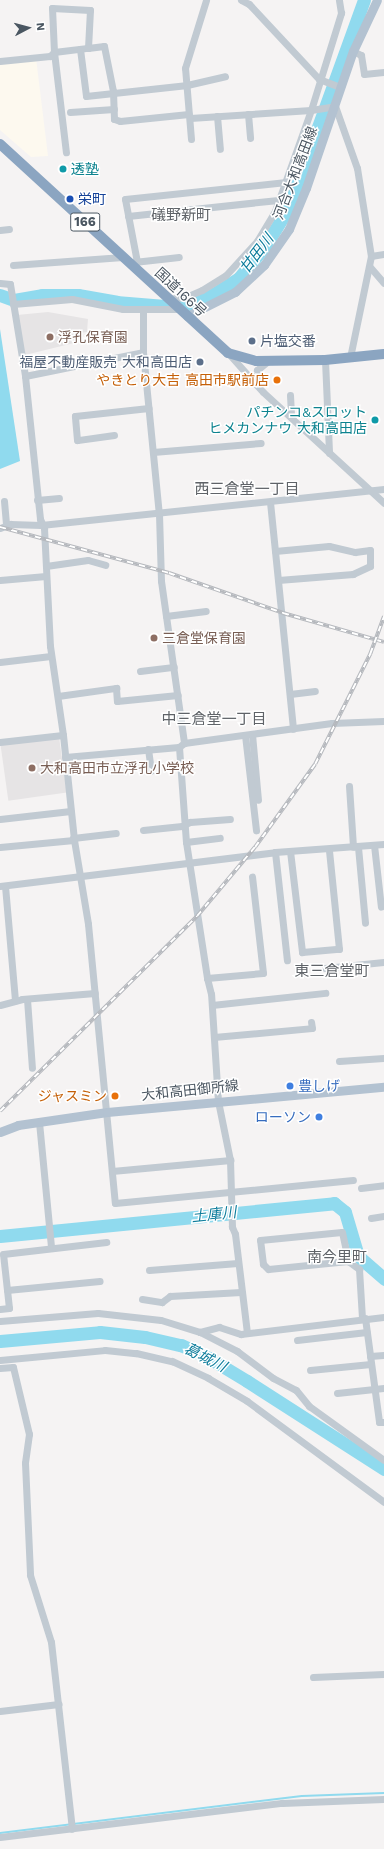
<!DOCTYPE html>
<meta charset="utf-8">
<style>
body{margin:0}
#map{position:relative;width:384px;height:1849px;overflow:hidden;background:#f5f3f3;font-family:"Work Sans","Noto Sans JP",sans-serif}
div>[style]{position:absolute}
[style*='--x']{left:calc(var(--x)*1px);top:calc(var(--y)*1px);width:calc(var(--w)*1px);rotate:calc(var(--a)*1deg)}
.commercial>*{inset:0;background:#fdf9ef}
.education>*{inset:0;background:#e6e4e5;transform-origin:0 0}
.water>*{inset:0;background:#90daee}
.stream>*{height:2px;margin:-1px;padding:0 1px;transform-origin:1px;border-radius:1px;background:#90daee}
.river>*{height:13px;margin:-6.5px;padding:0 6.5px;transform-origin:6.5px;border-radius:6.5px;background:#90daee}
.minor>*{height:7px;margin:-3.5px;padding:0 3.5px;transform-origin:3.5px;border-radius:3.5px;background:#c1cad2}
.major>*{height:9px;margin:-4.5px;padding:0 4.5px;transform-origin:4.5px;border-radius:4.5px;background:#b3c2d1}
.highway>*{height:10px;margin:-5px;padding:0 5px;transform-origin:5px;border-radius:5px;background:#8ba5c1}
.rail>*{height:3.5px;margin-top:-1.75px;transform-origin:0;background:repeating-linear-gradient(90deg,#fff 0 6px,#b5b8bd 0 12px);box-sizing:border-box;border-block:1px solid #b5b8bd}
.dots>*{width:11px;height:11px;translate:-50% -50%;box-sizing:border-box;border:2px solid #fff;border-radius:50%}
span{translate:-50% -50%;white-space:nowrap;text-align:center;line-height:1.15;-webkit-text-stroke:3px #fff;paint-order:stroke}
.shield-label span{padding:1px 3px;background:#fff;border:1px solid;border-radius:3px;-webkit-text-stroke-width:0}
.shield-label{font-size:13px;color:#4a5661;font-weight:700}
.culture-label{font-size:14px;color:#0d838f}
.left{translate:0 -50%;text-align:left}
.right{translate:-100% -50%;text-align:right}
.street-label{font-size:14px;color:#4a5661}
.transit-label{font-size:14px;color:#164399}
.education-label{font-size:14px;color:#785e54}
.service-label{font-size:14px;color:#4e5e75}
.food-label{font-size:14px;color:#c56008}
.shop-label{font-size:14px;color:#366cbe}
.neighbourhood-label{font-size:15px;color:#5f6368}
.water-label{font-size:15px;color:#0c7c9b;font-style:italic}
.north{position:absolute;left:8px;top:8px;width:40px;height:40px;-webkit-text-stroke:3px #fff;paint-order:stroke;rotate:84deg;font-size:11px;font-weight:700;line-height:16px;text-align:center;color:#4a5661}
.north::after{content:'';display:block;margin:auto;width:14px;height:18px;background:#4a5661;clip-path:polygon(50% 0,100% 100%,50% 72%,0 100%)}
</style>
<div id="map">
<div class="commercial">
<div style="clip-path:polygon(36px 58px,48px 156px,31px 157px,0 130px,0 62px)"></div>
</div>
<div class="education">
<div style="clip-path:polygon(48px 312px,88px 319px,87px 332px,79px 333px,78px 342px,25px 355px,17px 315px)"></div>
<div style="left:59px;top:737px;width:56px;height:59px;rotate:82deg"></div>
</div>
<div class="water">
<div style="clip-path:polygon(0 329px,20px 461px,0 469px)"></div>
</div>
<div class="stream">
<div style="--x:0;--y:1833;--w:304;--a:-7"></div>
<div style="--x:302;--y:1796;--w:82;--a:-2.1"></div>
</div>
<div class="river">
<div style="--x:0;--y:295;--w:15;--a:20"></div>
<div style="--x:14;--y:300;--w:28;--a:-10"></div>
<div style="--x:42;--y:295;--w:36;--a:0"></div>
<div style="--x:78;--y:295;--w:39;--a:10"></div>
<div style="--x:116;--y:302;--w:49;--a:4.7"></div>
<div style="--x:165;--y:306;--w:25;--a:-2"></div>
<div style="--x:190;--y:305;--w:24;--a:-24"></div>
<div style="--x:212;--y:295;--w:31;--a:-32"></div>
<div style="--x:238;--y:279;--w:43;--a:-50.7"></div>
<div style="--x:265;--y:246;--w:46;--a:-58.4"></div>
<div style="--x:289;--y:207;--w:220;--a:-70.1"></div>
<div style="--x:0;--y:1236;--w:336;--a:-5.6"></div>
<div style="--x:334;--y:1203;--w:14;--a:39"></div>
<div style="--x:345;--y:1212;--w:46;--a:73.5"></div>
<div style="--x:358;--y:1256;--w:35;--a:41"></div>
<div style="--x:0;--y:1341;--w:100;--a:-5.1"></div>
<div style="--x:100;--y:1332;--w:45;--a:6.3"></div>
<div style="--x:145;--y:1337;--w:37;--a:13"></div>
<div style="--x:181;--y:1345;--w:31;--a:25"></div>
<div style="--x:209;--y:1358;--w:44;--a:31.2"></div>
<div style="--x:247;--y:1381;--w:163;--a:32.7"></div>
</div>
<div class="minor">
<div style="--x:241;--y:0;--w:9;--a:27"></div>
<div style="--x:249;--y:4;--w:103;--a:47"></div>
<div style="--x:319;--y:79;--w:22;--a:21"></div>
<div style="--x:88;--y:48;--w:38;--a:-87"></div>
<div style="--x:90;--y:10;--w:38;--a:-177"></div>
<div style="--x:52;--y:8;--w:44;--a:87.4"></div>
<div style="--x:54;--y:52;--w:34;--a:-7"></div>
<div style="--x:88;--y:48;--w:16;--a:-7"></div>
<div style="--x:104;--y:46;--w:46;--a:78.7"></div>
<div style="--x:113;--y:91;--w:28;--a:88"></div>
<div style="--x:114;--y:119;--w:6;--a:18"></div>
<div style="--x:120;--y:121;--w:69;--a:-5.8"></div>
<div style="--x:80;--y:49;--w:47;--a:82.7"></div>
<div style="--x:86;--y:96;--w:102;--a:-6.2"></div>
<div style="--x:187;--y:85;--w:39;--a:-13"></div>
<div style="--x:353;--y:51;--w:9;--a:27"></div>
<div style="--x:361;--y:55;--w:19;--a:81"></div>
<div style="--x:364;--y:74;--w:20;--a:-6"></div>
<div style="--x:54;--y:52;--w:101;--a:83.2"></div>
<div style="--x:0;--y:61;--w:50;--a:-5.7"></div>
<div style="--x:50;--y:56;--w:6;--a:-45"></div>
<div style="--x:70;--y:112;--w:44;--a:-3.9"></div>
<div style="--x:248;--y:114;--w:24;--a:85"></div>
<div style="--x:217;--y:116;--w:33;--a:85"></div>
<div style="--x:190;--y:118;--w:121;--a:-3.8"></div>
<div style="--x:311;--y:110;--w:24;--a:-9"></div>
<div style="--x:335;--y:106;--w:66;--a:70.5"></div>
<div style="--x:357;--y:168;--w:89;--a:81"></div>
<div style="--x:371;--y:256;--w:103;--a:101.7"></div>
<div style="--x:191;--y:139;--w:71;--a:-94.8"></div>
<div style="--x:185;--y:68;--w:71;--a:-72.8"></div>
<div style="--x:128;--y:216;--w:151;--a:-6.1"></div>
<div style="--x:0;--y:230;--w:9;--a:-6"></div>
<div style="--x:371;--y:256;--w:13;--a:-9"></div>
<div style="--x:134;--y:262;--w:45;--a:-6.3"></div>
<div style="--x:137;--y:262;--w:64;--a:-100.8"></div>
<div style="--x:125;--y:199;--w:162;--a:-6"></div>
<div style="--x:13;--y:265;--w:110;--a:-4.2"></div>
<div style="--x:370;--y:267;--w:21;--a:49"></div>
<div style="--x:0;--y:283;--w:10;--a:6"></div>
<div style="--x:10;--y:284;--w:93;--a:80.7"></div>
<div style="--x:25;--y:376;--w:144;--a:84"></div>
<div style="--x:40;--y:519;--w:10;--a:66"></div>
<div style="--x:44;--y:528;--w:118;--a:87.1"></div>
<div style="--x:50;--y:646;--w:90;--a:81.7"></div>
<div style="--x:63;--y:735;--w:106;--a:84"></div>
<div style="--x:74;--y:840;--w:85;--a:80.5"></div>
<div style="--x:88;--y:924;--w:280;--a:84.5"></div>
<div style="--x:115;--y:1203;--w:239;--a:-5.5"></div>
<div style="--x:167;--y:299;--w:19;--a:-6"></div>
<div style="--x:186;--y:297;--w:17;--a:-24"></div>
<div style="--x:202;--y:290;--w:28;--a:-32"></div>
<div style="--x:226;--y:275;--w:46;--a:-47.6"></div>
<div style="--x:257;--y:241;--w:35;--a:-59"></div>
<div style="--x:275;--y:211;--w:107;--a:-70.4"></div>
<div style="--x:311;--y:110;--w:102;--a:-72.8"></div>
<div style="--x:341;--y:13;--w:13;--a:-99"></div>
<div style="--x:13;--y:304;--w:59;--a:-4.8"></div>
<div style="--x:72;--y:299;--w:52;--a:11.1"></div>
<div style="--x:123;--y:309;--w:55;--a:0"></div>
<div style="--x:143;--y:310;--w:42;--a:90"></div>
<div style="--x:143;--y:352;--w:163;--a:84.4"></div>
<div style="--x:159;--y:514;--w:67;--a:88.3"></div>
<div style="--x:161;--y:581;--w:164;--a:81.9"></div>
<div style="--x:229;--y:354;--w:51;--a:48.2"></div>
<div style="--x:263;--y:392;--w:164;--a:42.5"></div>
<div style="--x:325;--y:360;--w:93;--a:87.5"></div>
<div style="--x:25;--y:376;--w:120;--a:-11.5"></div>
<div style="--x:256;--y:384;--w:14;--a:-86"></div>
<div style="--x:257;--y:370;--w:13;--a:-39"></div>
<div style="--x:290;--y:395;--w:22;--a:87"></div>
<div style="--x:114;--y:435;--w:37;--a:172"></div>
<div style="--x:77;--y:440;--w:24;--a:-95"></div>
<div style="--x:75;--y:416;--w:74;--a:-6.2"></div>
<div style="--x:153;--y:452;--w:108;--a:-4.8"></div>
<div style="--x:37;--y:500;--w:22;--a:-5"></div>
<div style="--x:4;--y:501;--w:25;--a:85"></div>
<div style="--x:270;--y:502;--w:228;--a:84.2"></div>
<div style="--x:0;--y:528;--w:11;--a:-22"></div>
<div style="--x:10;--y:524;--w:31;--a:2"></div>
<div style="--x:41;--y:525;--w:345;--a:-6"></div>
<div style="--x:275;--y:551;--w:54;--a:-5.3"></div>
<div style="--x:329;--y:546;--w:27;--a:13"></div>
<div style="--x:355;--y:552;--w:15;--a:-8"></div>
<div style="--x:370;--y:550;--w:16;--a:90"></div>
<div style="--x:370;--y:566;--w:19;--a:155"></div>
<div style="--x:353;--y:574;--w:75;--a:175.4"></div>
<div style="--x:46;--y:566;--w:42;--a:-8.1"></div>
<div style="--x:88;--y:560;--w:18;--a:16"></div>
<div style="--x:0;--y:580;--w:46;--a:-5"></div>
<div style="--x:166;--y:616;--w:40;--a:-7.1"></div>
<div style="--x:0;--y:662;--w:51;--a:-6.7"></div>
<div style="--x:140;--y:671;--w:34;--a:-7"></div>
<div style="--x:290;--y:694;--w:25;--a:-7"></div>
<div style="--x:58;--y:696;--w:59;--a:-7.9"></div>
<div style="--x:116;--y:688;--w:13;--a:86"></div>
<div style="--x:117;--y:701;--w:61;--a:-5.6"></div>
<div style="--x:252;--y:734;--w:66;--a:84.8"></div>
<div style="--x:245;--y:735;--w:96;--a:83.4"></div>
<div style="--x:0;--y:742;--w:63;--a:-6.3"></div>
<div style="--x:179;--y:747;--w:95;--a:85.8"></div>
<div style="--x:186;--y:842;--w:138;--a:81.2"></div>
<div style="--x:148;--y:749;--w:22;--a:82"></div>
<div style="--x:65;--y:757;--w:114;--a:-5"></div>
<div style="--x:179;--y:747;--w:6;--a:-39"></div>
<div style="--x:184;--y:743;--w:149;--a:-7.7"></div>
<div style="--x:332;--y:723;--w:52;--a:-2.2"></div>
<div style="--x:349;--y:786;--w:61;--a:86.2"></div>
<div style="--x:0;--y:819;--w:71;--a:-6.4"></div>
<div style="--x:143;--y:830;--w:39;--a:-6"></div>
<div style="--x:182;--y:826;--w:9;--a:-27"></div>
<div style="--x:190;--y:822;--w:40;--a:-4.3"></div>
<div style="--x:73;--y:838;--w:43;--a:-6.6"></div>
<div style="--x:186;--y:842;--w:34;--a:-7"></div>
<div style="--x:374;--y:845;--w:62;--a:83.6"></div>
<div style="--x:0;--y:847;--w:74;--a:-5.4"></div>
<div style="--x:358;--y:847;--w:76;--a:84.7"></div>
<div style="--x:290;--y:851;--w:102;--a:83.2"></div>
<div style="--x:302;--y:952;--w:37;--a:-5"></div>
<div style="--x:339;--y:949;--w:100;--a:-95.8"></div>
<div style="--x:275;--y:852;--w:109;--a:83.7"></div>
<div style="--x:0;--y:886;--w:277;--a:-7"></div>
<div style="--x:275;--y:852;--w:109;--a:-4.2"></div>
<div style="--x:5;--y:886;--w:115;--a:85"></div>
<div style="--x:325;--y:968;--w:59;--a:-5.8"></div>
<div style="--x:27;--y:999;--w:69;--a:85.9"></div>
<div style="--x:0;--y:1005;--w:23;--a:-15"></div>
<div style="--x:22;--y:999;--w:73;--a:-4.7"></div>
<div style="--x:212;--y:1005;--w:114;--a:-6.1"></div>
<div style="--x:214;--y:1037;--w:98;--a:-5.2"></div>
<div style="--x:312;--y:1028;--w:6;--a:-99"></div>
<div style="--x:339;--y:1061;--w:45;--a:-3.8"></div>
<div style="--x:39;--y:1122;--w:126;--a:84.5"></div>
<div style="--x:112;--y:1171;--w:119;--a:-5.3"></div>
<div style="--x:361;--y:1188;--w:23;--a:-7"></div>
<div style="--x:371;--y:1218;--w:13;--a:-9"></div>
<div style="--x:348;--y:1261;--w:80;--a:174.3"></div>
<div style="--x:268;--y:1269;--w:7;--a:-135"></div>
<div style="--x:263;--y:1264;--w:24;--a:-97"></div>
<div style="--x:260;--y:1240;--w:82;--a:-5.6"></div>
<div style="--x:342;--y:1232;--w:30;--a:78"></div>
<div style="--x:348;--y:1261;--w:14;--a:36"></div>
<div style="--x:359;--y:1269;--w:49;--a:86.5"></div>
<div style="--x:149;--y:1270;--w:89;--a:-4.5"></div>
<div style="--x:7;--y:1290;--w:93;--a:-5.5"></div>
<div style="--x:142;--y:1299;--w:20;--a:9"></div>
<div style="--x:162;--y:1302;--w:10;--a:-37"></div>
<div style="--x:170;--y:1296;--w:71;--a:-3.2"></div>
<div style="--x:0;--y:1309;--w:9;--a:-6"></div>
<div style="--x:9;--y:1308;--w:54;--a:-96.3"></div>
<div style="--x:3;--y:1254;--w:104;--a:-6.6"></div>
<div style="--x:365;--y:1318;--w:105;--a:82.3"></div>
<div style="--x:379;--y:1422;--w:5;--a:0"></div>
<div style="--x:0;--y:1321;--w:98;--a:-4.7"></div>
<div style="--x:98;--y:1313;--w:63;--a:6.3"></div>
<div style="--x:161;--y:1320;--w:41;--a:17.1"></div>
<div style="--x:200;--y:1332;--w:42;--a:27.2"></div>
<div style="--x:237;--y:1351;--w:45;--a:36.9"></div>
<div style="--x:273;--y:1378;--w:26;--a:28"></div>
<div style="--x:296;--y:1390;--w:21;--a:51"></div>
<div style="--x:309;--y:1406;--w:92;--a:35.8"></div>
<div style="--x:200;--y:1332;--w:20;--a:-15"></div>
<div style="--x:219;--y:1327;--w:23;--a:18"></div>
<div style="--x:241;--y:1334;--w:144;--a:-6.8"></div>
<div style="--x:247;--y:1333;--w:100;--a:-96.9"></div>
<div style="--x:235;--y:1234;--w:8;--a:-113"></div>
<div style="--x:232;--y:1227;--w:67;--a:-91.7"></div>
<div style="--x:230;--y:1160;--w:60;--a:-101.5"></div>
<div style="--x:218;--y:1101;--w:107;--a:-93.7"></div>
<div style="--x:211;--y:994;--w:16;--a:-104"></div>
<div style="--x:207;--y:978;--w:56;--a:-5.1"></div>
<div style="--x:263;--y:973;--w:97;--a:-96.5"></div>
<div style="--x:297;--y:1340;--w:70;--a:-6.5"></div>
<div style="--x:370;--y:1356;--w:14;--a:-4"></div>
<div style="--x:0;--y:1360;--w:105;--a:-5.4"></div>
<div style="--x:105;--y:1350;--w:31;--a:6"></div>
<div style="--x:136;--y:1353;--w:37;--a:13"></div>
<div style="--x:172;--y:1361;--w:40;--a:25"></div>
<div style="--x:208;--y:1378;--w:45;--a:30.5"></div>
<div style="--x:247;--y:1401;--w:170;--a:36.4"></div>
<div style="--x:0;--y:1368;--w:13;--a:-4"></div>
<div style="--x:13;--y:1367;--w:69;--a:76.6"></div>
<div style="--x:29;--y:1434;--w:29;--a:98"></div>
<div style="--x:25;--y:1463;--w:112;--a:87.4"></div>
<div style="--x:30;--y:1575;--w:70;--a:72.6"></div>
<div style="--x:51;--y:1642;--w:188;--a:83.6"></div>
<div style="--x:310;--y:1370;--w:61;--a:-5.6"></div>
<div style="--x:337;--y:1393;--w:47;--a:-6.1"></div>
<div style="--x:313;--y:1677;--w:71;--a:-2.4"></div>
<div style="--x:0;--y:1711;--w:59;--a:-6.8"></div>
<div style="--x:0;--y:1837;--w:284;--a:-6.9"></div>
<div style="--x:282;--y:1803;--w:102;--a:-2.2"></div>
</div>
<div class="major">
<div style="--x:187;--y:316;--w:54;--a:-26.6"></div>
<div style="--x:235;--y:292;--w:40;--a:-43"></div>
<div style="--x:264;--y:265;--w:44;--a:-55.2"></div>
<div style="--x:289;--y:229;--w:44;--a:-67.5"></div>
<div style="--x:306;--y:188;--w:145;--a:-71.1"></div>
<div style="--x:353;--y:51;--w:56;--a:-64.8"></div>
<div style="--x:0;--y:1132;--w:19;--a:-21"></div>
<div style="--x:18;--y:1125;--w:90;--a:-8.3"></div>
<div style="--x:107;--y:1112;--w:278;--a:-5.2"></div>
</div>
<div class="highway">
<div style="--x:0;--y:144;--w:309;--a:42.5"></div>
<div style="--x:228;--y:353;--w:29;--a:16"></div>
<div style="--x:256;--y:361;--w:69;--a:-0.8"></div>
<div style="--x:325;--y:360;--w:59;--a:-5.8"></div>
</div>
<div class="rail">
<div style="--x:0;--y:527;--w:175;--a:15.2"></div>
<div style="--x:169;--y:573;--w:121;--a:19.3"></div>
<div style="--x:283;--y:613;--w:105;--a:16"></div>
<div style="--x:0;--y:1111;--w:277;--a:-44.7"></div>
<div style="--x:197;--y:916;--w:90;--a:-50"></div>
<div style="--x:255;--y:847;--w:102;--a:-54.1"></div>
<div style="--x:315;--y:764;--w:123;--a:-63.4"></div>
<div style="--x:370;--y:654;--w:40;--a:-69.8"></div>
</div>
<div class="dots">
<div style="left:63px;top:169px;background:#0f9aa8"></div>
<div style="left:70px;top:199px;background:#1a4fb4"></div>
<div style="left:50px;top:337px;background:#8d6e63"></div>
<div style="left:252px;top:341px;background:#5c6f8a"></div>
<div style="left:200px;top:362px;background:#5c6f8a"></div>
<div style="left:277px;top:380px;background:#e8710a"></div>
<div style="left:375px;top:420px;background:#0f9aa8"></div>
<div style="left:154px;top:638px;background:#8d6e63"></div>
<div style="left:32px;top:768px;background:#8d6e63"></div>
<div style="left:290px;top:1086px;background:#3f7fe0"></div>
<div style="left:115px;top:1096px;background:#e8710a"></div>
<div style="left:319px;top:1117px;background:#3f7fe0"></div>
</div>
<div class="shield-label">
<span style="left:85px;top:222px">166</span>
</div>
<div class="culture-label">
<span class="left" style="left:71px;top:169px">透塾</span>
<span class="right" style="left:367px;top:420px">パチンコ&amp;スロット<br>ヒメカンナウ 大和高田店</span>
</div>
<div class="street-label">
<span style="left:295px;top:173px;rotate:-69deg">河合大和高田線</span>
<span style="left:181px;top:292px;rotate:43deg">国道166号</span>
<span style="left:190px;top:1090px;rotate:-6deg">大和高田御所線</span>
</div>
<div class="transit-label">
<span class="left" style="left:78px;top:199px">栄町</span>
</div>
<div class="education-label">
<span class="left" style="left:58px;top:337px">浮孔保育園</span>
<span class="left" style="left:162px;top:638px">三倉堂保育園</span>
<span class="left" style="left:40px;top:768px">大和高田市立浮孔小学校</span>
</div>
<div class="service-label">
<span class="left" style="left:260px;top:341px">片塩交番</span>
<span class="right" style="left:192px;top:362px">福屋不動産販売 大和高田店</span>
</div>
<div class="food-label">
<span class="right" style="left:269px;top:380px">やきとり大吉 高田市駅前店</span>
<span class="right" style="left:107px;top:1096px">ジャスミン</span>
</div>
<div class="shop-label">
<span class="left" style="left:298px;top:1086px">豊しげ</span>
<span class="right" style="left:311px;top:1117px">ローソン</span>
</div>
<div class="neighbourhood-label">
<span style="left:181px;top:216px">礒野新町</span>
<span style="left:247px;top:490px">西三倉堂一丁目</span>
<span style="left:214px;top:720px">中三倉堂一丁目</span>
<span style="left:332px;top:972px">東三倉堂町</span>
<span style="left:337px;top:1258px">南今里町</span>
</div>
<div class="water-label">
<span style="left:257px;top:254px;rotate:-53deg">甘田川</span>
<span style="left:214px;top:1215px;rotate:-6deg">土庫川</span>
<span style="left:205px;top:1358px;rotate:27deg">葛城川</span>
</div>
<div class="north">N</div>
</div>
